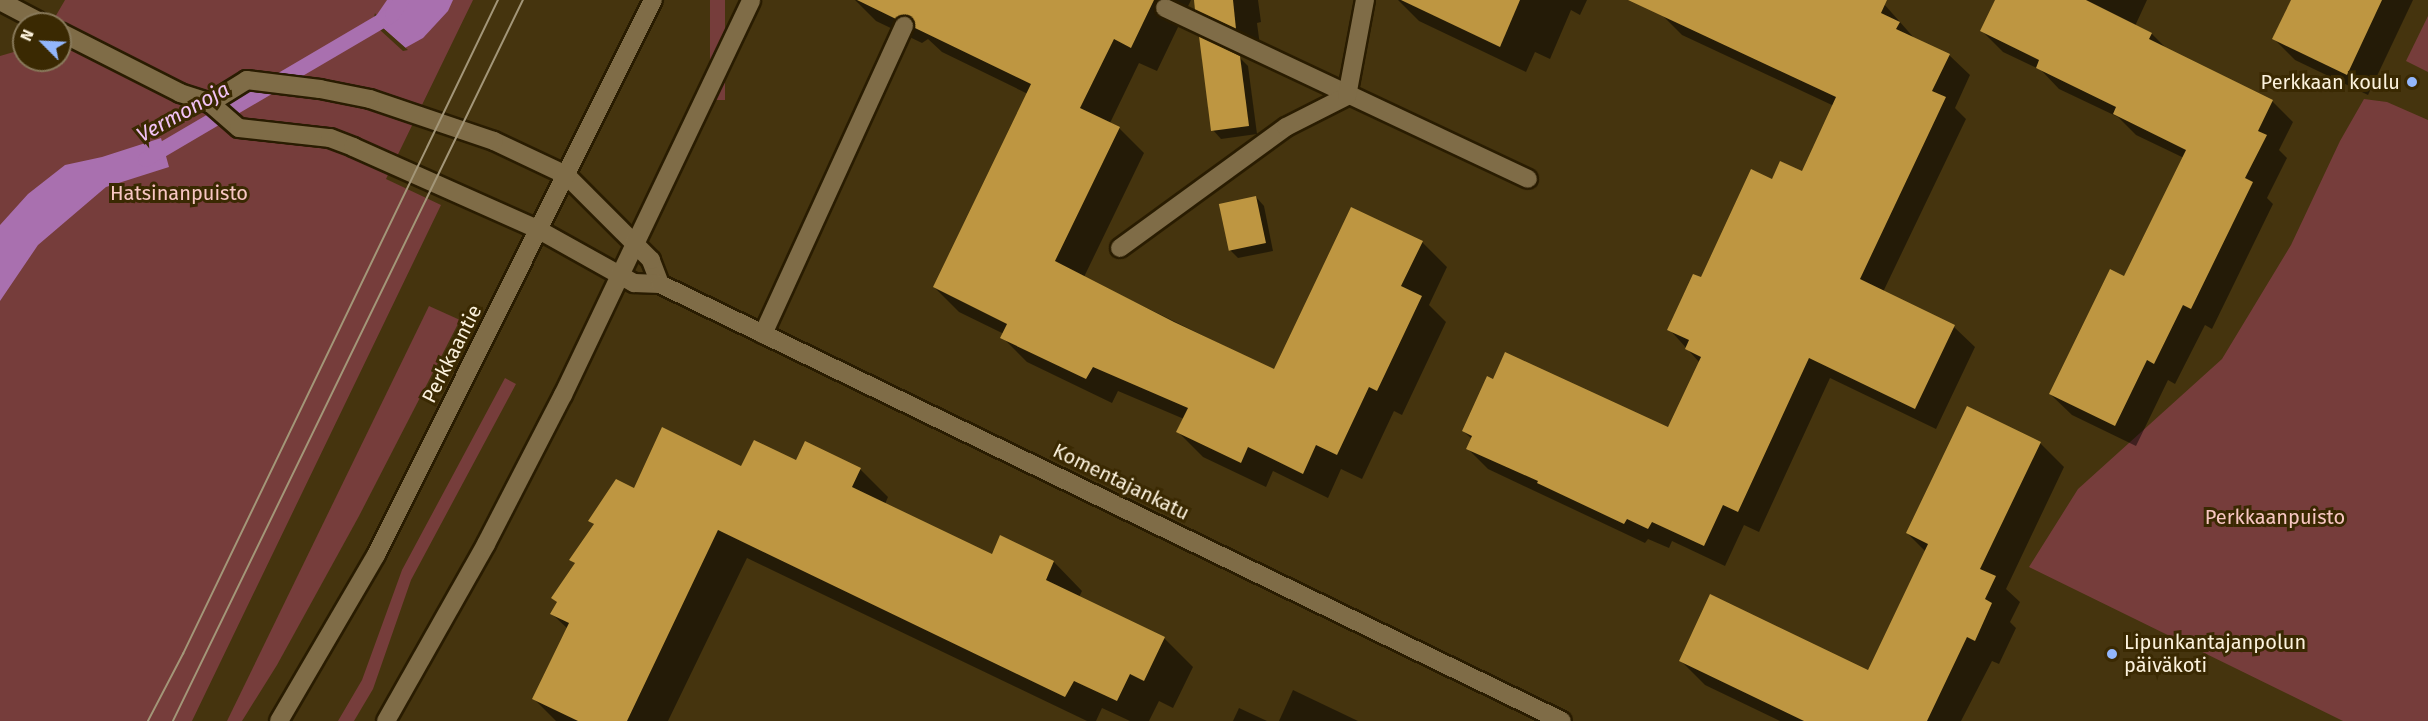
<!DOCTYPE html>
<meta charset="utf-8">
<style>
body{margin:0}
#map{position:relative;width:2428px;height:721px;overflow:hidden;background:#45340e;font-family:"Fira Sans",sans-serif}
div>[style]{position:absolute}
[style*='--x']{left:calc(var(--x)*1px);top:calc(var(--y)*1px);width:calc(var(--w)*1px);rotate:calc(var(--a)*1deg)}
.green>*{inset:0;background:#763d3b;transform-origin:0 0}
.water>*{inset:0;background:#a970af}
.pier>*{inset:0;background:#45340e}
.shadow>*{inset:0;background:#0007}
.stream>*{height:15px;margin:-7.5px;padding:0 7.5px;transform-origin:7.5px;border-radius:7.5px;background:#a970af}
.building>*{inset:0;background:#be9641;transform-origin:0 0}
.roads{filter:drop-shadow(2px 0 #291c01) drop-shadow(-2px 0 #291c01) drop-shadow(0 2px #291c01) drop-shadow(0 -2px #291c01)}
.lane>*{height:18px;margin:-9px;padding:0 9px;transform-origin:9px;border-radius:9px;background:#7f6c47}
.street>*{height:18px;margin:-9px;padding:0 9px;transform-origin:9px;border-radius:9px;background:#7f6c47}
.secondary>*{height:18px;margin:-9px;padding:0 9px;transform-origin:9px;border-radius:9px;background:#7f6c47}
.tram>*{height:1.5px;margin:-0.75px;padding:0 0.75px;transform-origin:0.75px;border-radius:0.75px;background:#a39678}
.dots>*{width:16px;height:16px;translate:-50% -50%;box-sizing:border-box;border:3px solid #3a2902;border-radius:50%}
span{translate:-50% -50%;white-space:nowrap;text-align:center;line-height:1.15;-webkit-text-stroke:6px #3a2902;paint-order:stroke}
.poi-label{font-size:20px;color:#fcf2dd}
.right{translate:-100% -50%;text-align:right}
.left{translate:0 -50%;text-align:left}
.park-label{font-size:20px;color:#f8c7c3}
.street-label{font-size:20px;color:#fcf2dd}
.water-label{font-size:21px;color:#f2c3f6;font-style:italic}
.north{position:absolute;left:12px;top:12px;width:60px;height:60px;box-sizing:border-box;background:#3a2902;border:2px solid #88795a;border-radius:50%;rotate:294deg;font-size:16px;font-weight:700;line-height:24px;text-align:center;color:#fcf2dd}
.north::after{content:'';display:block;margin:auto;width:21px;height:27px;background:#93b7fd;clip-path:polygon(50% 0,100% 100%,50% 72%,0 100%)}
</style>
<div id="map">
<div class="green">
<div style="clip-path:polygon(65px 0,473px 0,386px 179px,441px 205px,192px 721px,0 721px,0 56px,24px 49px,24px 60px,60px 60px,60px 24px,51px 24px)"></div>
<div style="left:710px;top:0;width:15px;height:100px"></div>
<div style="clip-path:polygon(2428px 16px,2428px 72px,2406px 61px)"></div>
<div style="clip-path:polygon(2364px 99px,2387px 102px,2428px 120px,2428px 721px,2343px 721px,2029px 567px,2078px 489px,2222px 359px,2291px 245px,2340px 141px)"></div>
<div style="clip-path:polygon(429px 306px,460px 320px,359px 516px,277px 665px,242px 721px,227px 721px)"></div>
<div style="clip-path:polygon(505px 378px,516px 384px,411px 580px,373px 689px,354px 721px,338px 721px,362px 680px,402px 570px)"></div>
</div>
<div class="water">
<div style="clip-path:polygon(387px 0,453px 0,448px 11px,423px 38px,405px 48px,383px 28px,376px 16px)"></div>
<div style="clip-path:polygon(161px 138px,169px 167px,106px 187px,38px 245px,0 301px,0 225px,28px 194px,65px 165px,102px 157px)"></div>
</div>
<div class="pier">
<div style="clip-path:polygon(375px 13px,383px 28px,408px 50px,403px 51px,380px 30px,374px 17px)"></div>
</div>
<div class="shadow">
<div style="clip-path:polygon(855px 0,1191px 0,1157px 71px,1139px 63px,1110px 123px,1119px 128px,1144px 153px,1084px 277px,1275px 371px,1422px 242px,1447px 267px,1429px 305px,1446px 322px,1402px 415px,1394px 411px,1362px 479px,1341px 469px,1328px 498px,1273px 471px,1266px 487px,1203px 457px,1178px 432px,1184px 419px,1118px 391px,1112px 403px,1027px 362px,1002px 337px,1004px 334px,959px 312px,934px 287px,1028px 94px,942px 52px,928px 39px,922px 43px,876px 21px)"></div>
<div style="clip-path:polygon(1196px 0,1258px 0,1261px 22px,1257px 23px,1261px 53px,1222px 35px,1197px 9px)"></div>
<div style="clip-path:polygon(1398px 0,1587px 0,1580px 15px,1571px 10px,1550px 59px,1535px 52px,1526px 72px,1419px 21px)"></div>
<div style="clip-path:polygon(1668px 0,1875px 0,1884px 4px,1915px 39px,1949px 55px,1970px 75px,1955px 108px,1966px 119px,1883px 292px,1954px 327px,1975px 347px,1936px 429px,1830px 378px,1759px 532px,1744px 525px,1725px 566px,1672px 541px,1669px 548px,1648px 539px,1645px 543px,1488px 469px,1468px 449px,1472px 439px,1463px 431px,1668px 429px,1700px 363px,1669px 329px,1773px 181px,1802px 173px,1834px 106px,1682px 35px,1661px 14px)"></div>
<div style="clip-path:polygon(1996px 0,2147px 0,2135px 26px,2152px 34px,2167px 49px,2272px 101px,2293px 122px,2279px 150px,2287px 158px,2267px 198px,2273px 204px,2212px 329px,2205px 325px,2175px 384px,2168px 380px,2136px 446px,2072px 415px,2050px 394px,2125px 278px,2184px 158px,2136px 135px,2118px 117px,2059px 89px,2041px 70px,2003px 52px,1982px 31px)"></div>
<div style="clip-path:polygon(2292px 0,2413px 0,2368px 95px,2295px 60px,2274px 39px)"></div>
<div style="clip-path:polygon(1239px 57px,1248px 66px,1257px 134px,1221px 139px,1213px 130px)"></div>
<div style="clip-path:polygon(1256px 197px,1264px 206px,1273px 251px,1238px 258px,1230px 250px)"></div>
<div style="clip-path:polygon(2040px 443px,2064px 467px,2006px 589px,2020px 602px,2010px 622px,2016px 628px,1999px 664px,1992px 661px,1961px 721px,1780px 721px,1705px 685px,1681px 661px,1869px 672px,1926px 552px,1907px 533px)"></div>
<div style="clip-path:polygon(797px 462px,860px 469px,888px 497px,885px 504px,992px 556px,1001px 537px,1054px 562px,1082px 591px,1079px 597px,1164px 638px,1193px 667px,1173px 708px,1159px 701px,1149px 721px,1130px 721px,1102px 708px,1096px 721px,1087px 721px,747px 558px,668px 721px,556px 721px,534px 699px,568px 629px,552px 614px,576px 564px,571px 560px,595px 525px,590px 521px,634px 490px,742px 468px)"></div>
<div style="clip-path:polygon(1293px 690px,1358px 721px,1279px 721px)"></div>
<div style="clip-path:polygon(1239px 708px,1267px 721px,1233px 721px)"></div>
</div>
<div class="stream">
<div style="--x:145;--y:159;--w:286;--a:-30.4"></div>
<div style="--x:392;--y:14;--w:17;--a:-57"></div>
</div>
<div class="building">
<div style="clip-path:polygon(857px 0,1154px 0,1131px 48px,1114px 39px,1080px 108px,1120px 127px,1055px 261px,1174px 322px,1274px 369px,1351px 207px,1423px 241px,1401px 286px,1422px 296px,1377px 391px,1369px 387px,1337px 455px,1316px 445px,1303px 474px,1248px 447px,1241px 463px,1176px 432px,1188px 408px,1093px 367px,1086px 379px,1000px 338px,1007px 324px,933px 287px,1031px 84px,915px 28px,913px 20px,909px 16px,902px 15px,896px 19px)"></div>
<div style="clip-path:polygon(1194px 0,1233px 0,1236px 29px,1195px 10px)"></div>
<div style="clip-path:polygon(1401px 0,1520px 0,1500px 47px)"></div>
<div style="clip-path:polygon(1628px 0,1887px 0,1881px 13px,1900px 22px,1896px 29px,1950px 54px,1932px 91px,1946px 97px,1860px 279px,1955px 325px,1915px 409px,1809px 358px,1738px 512px,1723px 505px,1704px 546px,1652px 522px,1648px 529px,1627px 519px,1624px 524px,1537px 483px,1538px 481px,1466px 449px,1472px 436px,1462px 431px,1487px 376px,1493px 379px,1505px 352px,1668px 427px,1701px 357px,1685px 349px,1689px 340px,1667px 330px,1693px 274px,1701px 277px,1751px 169px,1772px 179px,1780px 161px,1802px 171px,1836px 97px)"></div>
<div style="clip-path:polygon(1995px 0,2086px 0,2152px 33px,2149px 39px,2273px 100px,2258px 131px,2267px 135px,2245px 178px,2253px 182px,2191px 309px,2183px 305px,2154px 364px,2147px 360px,2115px 426px,2049px 394px,2110px 269px,2124px 276px,2186px 150px,2113px 114px,2116px 107px,2036px 68px,2039px 60px,1980px 31px)"></div>
<div style="clip-path:polygon(2291px 0,2382px 0,2347px 75px,2272px 39px)"></div>
<div style="clip-path:polygon(1199px 36px,1240px 56px,1249px 126px,1211px 131px)"></div>
<div style="left:1256px;top:196px;width:48px;height:38px;rotate:78deg"></div>
<div style="clip-path:polygon(1967px 406px,2041px 442px,1980px 569px,1996px 576px,1985px 599px,1992px 603px,1975px 641px,1967px 637px,1927px 721px,1804px 721px,1679px 661px,1710px 594px,1868px 670px,1928px 544px,1906px 533px)"></div>
<div style="clip-path:polygon(662px 427px,741px 466px,754px 440px,796px 460px,805px 441px,861px 468px,852px 487px,992px 554px,1000px 535px,1054px 561px,1046px 580px,1165px 637px,1144px 681px,1130px 674px,1117px 701px,1074px 681px,1065px 697px,718px 530px,627px 721px,578px 721px,532px 699px,569px 623px,550px 614px,557px 602px,551px 598px,575px 563px,569px 560px,594px 524px,588px 521px,616px 479px,634px 488px)"></div>
</div>
<div class="roads">
<div class="lane">
<div style="--x:0;--y:1;--w:50;--a:27.6"></div>
<div style="--x:1165;--y:8;--w:401;--a:25.2"></div>
<div style="--x:60;--y:32;--w:135;--a:26.9"></div>
<div style="--x:180;--y:93;--w:32;--a:18"></div>
<div style="--x:1120;--y:248;--w:205;--a:-36.1"></div>
<div style="--x:1286;--y:127;--w:68;--a:-26.9"></div>
<div style="--x:1347;--y:96;--w:98;--a:-79.4"></div>
<div style="--x:763;--y:334;--w:339;--a:-65.4"></div>
</div>
<div class="street">
<div style="--x:660;--y:284;--w:26;--a:-111"></div>
<div style="--x:651;--y:260;--w:120;--a:-135"></div>
<div style="--x:566;--y:175;--w:80;--a:-154.7"></div>
<div style="--x:494;--y:141;--w:131;--a:-161.3"></div>
<div style="--x:370;--y:99;--w:51;--a:-168.7"></div>
<div style="--x:320;--y:89;--w:74;--a:-173"></div>
<div style="--x:247;--y:80;--w:44;--a:148.1"></div>
<div style="--x:210;--y:103;--w:38;--a:41"></div>
<div style="--x:239;--y:128;--w:92;--a:6.3"></div>
<div style="--x:330;--y:138;--w:25;--a:21"></div>
<div style="--x:353;--y:147;--w:204;--a:24"></div>
<div style="--x:539;--y:230;--w:109;--a:29.2"></div>
<div style="--x:634;--y:283;--w:26;--a:2"></div>
<div style="--x:660;--y:284;--w:1002;--a:25.85"></div>
</div>
<div class="secondary">
<div style="--x:279;--y:721;--w:192;--a:-59.7"></div>
<div style="--x:376;--y:555;--w:620;--a:-63.48"></div>
<div style="--x:386;--y:721;--w:203;--a:-60.5"></div>
<div style="--x:486;--y:544;--w:168;--a:-62.7"></div>
<div style="--x:563;--y:395;--w:437;--a:-64.5"></div>
</div>
</div>
<div class="tram">
<div style="--x:148;--y:721;--w:76;--a:-62.4"></div>
<div style="--x:183;--y:654;--w:726;--a:-64.28"></div>
<div style="--x:173;--y:721;--w:801;--a:-64.11"></div>
</div>
<div class="dots">
<div style="left:2412px;top:82px;background:#93b7fd"></div>
<div style="left:2112px;top:654px;background:#93b7fd"></div>
</div>
<div class="poi-label">
<span class="right" style="left:2400px;top:82px">Perkkaan koulu</span>
<span class="left" style="left:2124px;top:654px">Lipunkantajanpolun<br>päiväkoti</span>
</div>
<div class="park-label">
<span style="left:179px;top:193px">Hatsinanpuisto</span>
<span style="left:2275px;top:517px">Perkkaanpuisto</span>
</div>
<div class="street-label">
<span style="left:452px;top:354px;rotate:-63deg">Perkkaantie</span>
<span style="left:1121px;top:482px;rotate:26deg">Komentajankatu</span>
</div>
<div class="water-label">
<span style="left:183px;top:112px;rotate:-29deg">Vermonoja</span>
</div>
<div class="north">N</div>
</div>
